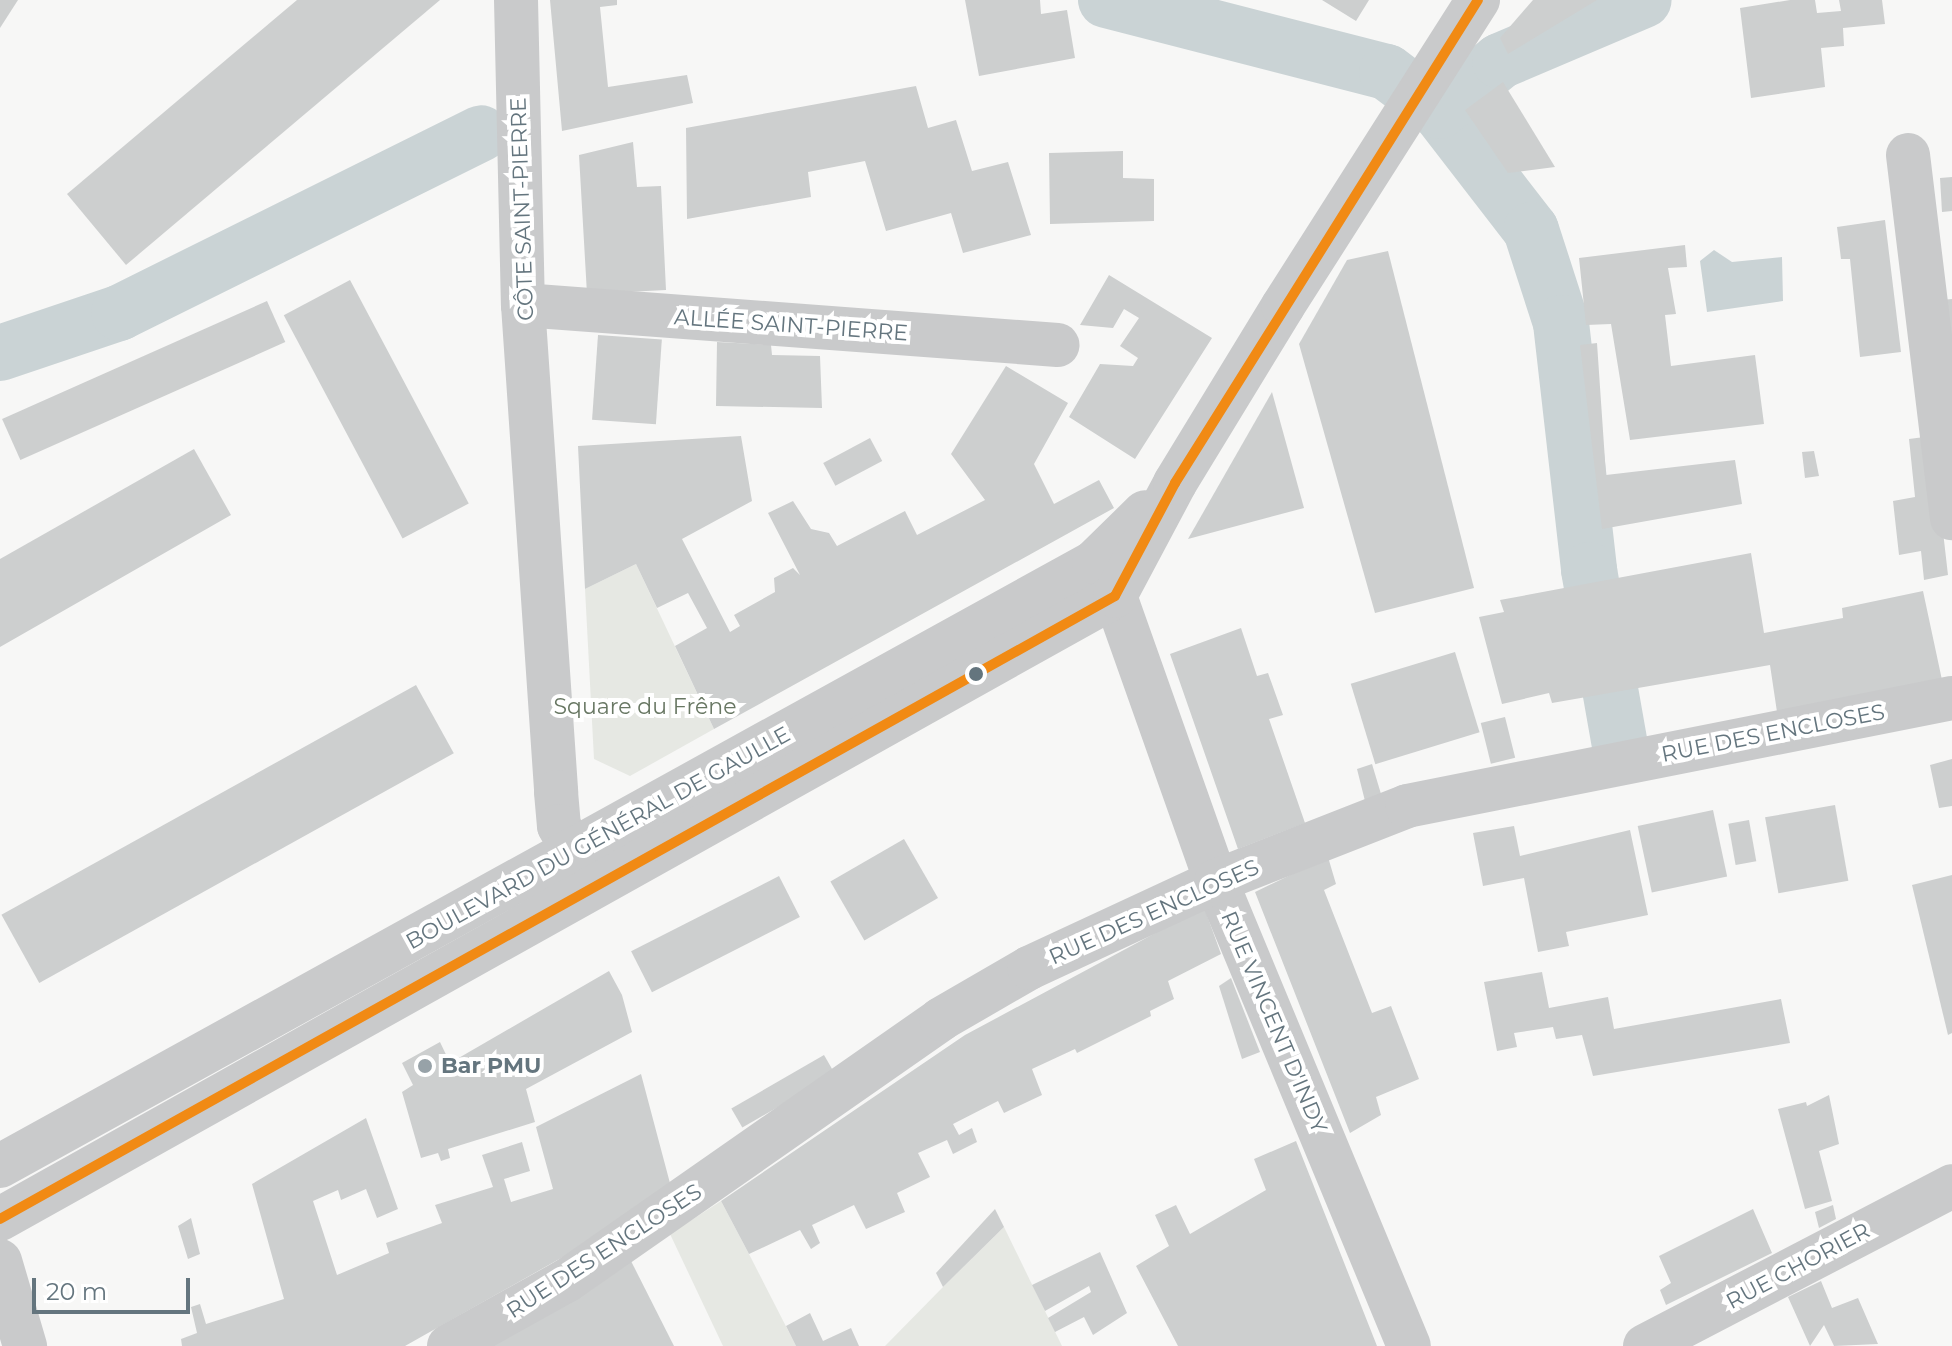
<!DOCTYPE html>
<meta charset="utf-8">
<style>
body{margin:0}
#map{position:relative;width:1952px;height:1346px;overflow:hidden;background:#f7f7f6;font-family:Montserrat,sans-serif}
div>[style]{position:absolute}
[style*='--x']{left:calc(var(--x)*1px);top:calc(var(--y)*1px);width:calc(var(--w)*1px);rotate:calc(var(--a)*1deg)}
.green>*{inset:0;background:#e6e8e3}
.water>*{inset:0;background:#cad3d5}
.canal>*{height:56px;margin:-28px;padding:0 28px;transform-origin:28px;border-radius:28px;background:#cad3d5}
.building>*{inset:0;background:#cdcfcf;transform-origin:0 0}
.minor>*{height:44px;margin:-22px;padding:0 22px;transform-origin:22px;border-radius:22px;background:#c9cacb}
.bus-1>*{height:10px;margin:-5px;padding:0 5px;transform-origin:5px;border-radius:5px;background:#f18a14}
.dots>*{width:22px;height:22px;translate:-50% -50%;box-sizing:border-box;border:4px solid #fff;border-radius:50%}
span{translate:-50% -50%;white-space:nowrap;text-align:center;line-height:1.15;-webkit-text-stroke:8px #fff;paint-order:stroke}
.street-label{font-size:22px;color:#64757e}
.park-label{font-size:22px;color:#687763}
.poi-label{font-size:22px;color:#64757e;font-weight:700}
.left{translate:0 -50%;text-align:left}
.scale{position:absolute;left:32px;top:1278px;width:158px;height:36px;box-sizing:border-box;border:4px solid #64757e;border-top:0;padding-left:10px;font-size:24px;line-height:28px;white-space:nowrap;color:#64757e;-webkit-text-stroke:6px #fff;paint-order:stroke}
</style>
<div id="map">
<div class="green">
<div style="clip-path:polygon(636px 564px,714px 729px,630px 776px,594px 759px,585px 589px)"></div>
<div style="clip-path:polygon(721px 1201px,749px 1254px,796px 1346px,723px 1346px,670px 1234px)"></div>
<div style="clip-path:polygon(1004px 1227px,1062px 1346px,885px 1346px,943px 1287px)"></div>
</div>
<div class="water">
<div style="clip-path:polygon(1714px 250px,1732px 262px,1782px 257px,1783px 301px,1707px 312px,1700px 261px)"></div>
</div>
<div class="canal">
<div style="--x:1106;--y:0;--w:290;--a:14.4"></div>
<div style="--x:1387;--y:72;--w:65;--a:36.9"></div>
<div style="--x:1439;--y:111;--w:150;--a:52.3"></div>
<div style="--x:1531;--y:230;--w:98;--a:72.1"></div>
<div style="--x:1561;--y:323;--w:249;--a:83.5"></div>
<div style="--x:1589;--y:570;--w:185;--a:80"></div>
<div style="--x:1439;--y:111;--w:79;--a:-39.3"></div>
<div style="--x:1500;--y:61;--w:156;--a:-23"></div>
<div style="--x:0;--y:353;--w:126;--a:-18.6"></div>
<div style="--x:119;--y:313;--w:404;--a:-26.4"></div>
</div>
<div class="building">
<div style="clip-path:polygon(0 0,18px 0,0 28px)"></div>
<div style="clip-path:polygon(297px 0,440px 0,126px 265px,67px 194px)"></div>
<div style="clip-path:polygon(550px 0,617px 0,617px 5px,600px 7px,608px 87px,687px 75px,693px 103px,562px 131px)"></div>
<div style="clip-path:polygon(965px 0,1040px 0,1041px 14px,1067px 10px,1075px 58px,979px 76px)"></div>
<div style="clip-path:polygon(1322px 0,1369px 0,1356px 21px)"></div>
<div style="clip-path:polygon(1533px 0,1597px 0,1508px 54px,1500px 38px)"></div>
<div style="clip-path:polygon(1790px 0,1815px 0,1817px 13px,1841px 11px,1839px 0,1882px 0,1885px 24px,1843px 28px,1844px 46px,1821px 48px,1825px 87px,1751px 98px,1740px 8px)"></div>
<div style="clip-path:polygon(1503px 82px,1555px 167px,1508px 173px,1465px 110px)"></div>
<div style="clip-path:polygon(916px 86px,928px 128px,956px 120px,972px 171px,1008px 162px,1031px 235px,963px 253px,951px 213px,886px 231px,865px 161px,808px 172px,811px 197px,687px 219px,686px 128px)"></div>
<div style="clip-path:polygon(633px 142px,637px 187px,661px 186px,666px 290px,587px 294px,579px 155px)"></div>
<div style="clip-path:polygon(1123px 151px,1123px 178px,1154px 179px,1154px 221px,1050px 224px,1049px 153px)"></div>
<div style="clip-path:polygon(1952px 177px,1952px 211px,1942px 212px,1940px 178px)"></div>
<div style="clip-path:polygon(1885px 220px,1901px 352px,1860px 357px,1850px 259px,1841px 259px,1837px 227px)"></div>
<div style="clip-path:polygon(1685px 245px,1687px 267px,1668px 268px,1676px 314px,1665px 315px,1671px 366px,1755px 355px,1764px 424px,1630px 440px,1611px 324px,1586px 325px,1579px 258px)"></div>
<div style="clip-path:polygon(1388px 251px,1474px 588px,1375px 613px,1299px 344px,1347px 260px)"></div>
<div style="clip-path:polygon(1109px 275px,1212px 338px,1135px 459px,1069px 417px,1100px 364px,1133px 366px,1138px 358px,1120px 346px,1139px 318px,1124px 309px,1113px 328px,1080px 325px)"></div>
<div style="left:350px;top:280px;width:253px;height:75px;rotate:62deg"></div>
<div style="clip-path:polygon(1952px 299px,1952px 379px,1941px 300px)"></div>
<div style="left:267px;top:301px;width:45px;height:290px;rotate:66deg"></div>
<div style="left:598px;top:335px;width:64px;height:85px;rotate:4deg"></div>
<div style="clip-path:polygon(717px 342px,771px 345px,772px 355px,820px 356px,822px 408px,716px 406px)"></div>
<div style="clip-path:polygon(1597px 343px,1606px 475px,1735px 460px,1742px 504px,1602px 529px,1580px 345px)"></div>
<div style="clip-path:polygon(1006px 366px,1068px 403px,1034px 464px,1054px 504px,1099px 480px,1114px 508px,714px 729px,675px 646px,707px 628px,688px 593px,657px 608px,636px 564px,585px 589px,578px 446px,741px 436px,752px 501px,682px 539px,730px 632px,740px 626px,734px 615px,775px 592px,774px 578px,793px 568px,800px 575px,768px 513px,793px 501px,811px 529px,829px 533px,837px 546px,905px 511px,917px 535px,985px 500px,951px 454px)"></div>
<div style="clip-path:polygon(1272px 392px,1304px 508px,1188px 539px)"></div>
<div style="clip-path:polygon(1932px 436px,1948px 575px,1924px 580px,1921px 551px,1899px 555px,1893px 501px,1915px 497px,1909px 439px)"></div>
<div style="left:870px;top:438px;width:26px;height:53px;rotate:62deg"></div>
<div style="clip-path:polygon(194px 449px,231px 515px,0 647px,0 559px)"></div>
<div style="clip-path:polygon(1814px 451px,1819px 476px,1805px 478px,1802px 452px)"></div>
<div style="clip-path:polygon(1751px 553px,1764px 633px,1843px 618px,1842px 608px,1923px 591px,1942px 680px,1777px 712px,1770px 665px,1552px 703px,1549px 693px,1502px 704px,1479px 617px,1504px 612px,1500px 600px)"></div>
<div style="clip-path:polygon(1241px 628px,1257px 676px,1268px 673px,1283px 715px,1269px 719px,1305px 823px,1238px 849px,1170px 654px)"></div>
<div style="left:1455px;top:652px;width:84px;height:109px;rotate:73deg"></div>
<div style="left:416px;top:685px;width:78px;height:474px;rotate:61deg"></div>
<div style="left:1505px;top:717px;width:42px;height:25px;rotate:76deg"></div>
<div style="clip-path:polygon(1952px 759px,1952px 806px,1939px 808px,1930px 765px)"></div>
<div style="clip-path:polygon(1372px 764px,1381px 794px,1365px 801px,1357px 769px)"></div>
<div style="left:1835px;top:805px;width:77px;height:71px;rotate:80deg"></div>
<div style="left:1713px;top:810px;width:68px;height:77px;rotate:78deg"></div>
<div style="left:1749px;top:820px;width:42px;height:21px;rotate:80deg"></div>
<div style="clip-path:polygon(1514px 826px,1520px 856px,1630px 830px,1648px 915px,1566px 932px,1569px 946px,1538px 952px,1524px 878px,1483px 886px,1473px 833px)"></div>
<div style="left:904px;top:839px;width:68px;height:85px;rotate:60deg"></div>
<div style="clip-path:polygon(1328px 857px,1336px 884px,1324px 890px,1372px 1013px,1391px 1006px,1419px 1079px,1376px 1097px,1381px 1115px,1350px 1133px,1255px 892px)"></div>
<div style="clip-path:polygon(1952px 875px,1952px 1033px,1948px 1035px,1912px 885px)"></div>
<div style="left:779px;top:876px;width:46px;height:166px;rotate:63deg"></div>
<div style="clip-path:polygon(1204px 907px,1221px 954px,1168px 981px,1174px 999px,1150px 1011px,1151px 1016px,1077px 1053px,1075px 1049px,1032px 1069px,1042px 1095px,1004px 1113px,998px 1101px,953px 1124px,959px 1135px,972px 1128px,977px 1142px,953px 1154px,947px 1140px,918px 1153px,930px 1177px,897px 1193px,905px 1212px,866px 1229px,854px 1205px,812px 1225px,820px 1243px,811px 1249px,800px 1230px,749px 1254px,721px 1201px,965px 1035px)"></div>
<div style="clip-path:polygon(609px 971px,622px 995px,632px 1032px,526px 1089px,535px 1122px,448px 1149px,450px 1158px,441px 1161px,438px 1153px,421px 1158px,402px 1092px,413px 1085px,402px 1063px,440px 1042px,450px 1063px)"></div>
<div style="clip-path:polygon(1542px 972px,1549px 1008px,1608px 997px,1614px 1029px,1781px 999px,1790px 1043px,1593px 1076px,1582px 1035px,1556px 1039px,1553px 1027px,1514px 1033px,1517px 1047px,1497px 1051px,1484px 982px)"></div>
<div style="clip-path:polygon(1231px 978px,1260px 1052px,1242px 1059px,1219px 986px)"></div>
<div style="left:824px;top:1055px;width:22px;height:107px;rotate:60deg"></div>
<div style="clip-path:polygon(641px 1074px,671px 1187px,570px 1253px,405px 1346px,182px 1346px,181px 1339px,197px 1333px,191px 1307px,200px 1304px,206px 1324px,284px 1299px,252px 1184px,366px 1118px,398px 1209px,377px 1218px,366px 1189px,341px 1200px,338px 1190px,313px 1201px,337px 1275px,389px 1253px,386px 1243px,442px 1223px,435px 1205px,493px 1187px,482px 1155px,522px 1142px,530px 1171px,504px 1179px,511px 1202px,553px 1189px,536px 1127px)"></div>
<div style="clip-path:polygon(1829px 1095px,1839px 1144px,1819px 1151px,1832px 1201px,1805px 1209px,1778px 1109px,1806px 1102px,1807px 1106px)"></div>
<div style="clip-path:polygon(1296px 1141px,1377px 1346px,1178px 1346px,1136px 1266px,1169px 1246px,1155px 1215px,1176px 1205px,1190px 1234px,1266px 1190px,1254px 1159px)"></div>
<div style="clip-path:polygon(1833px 1205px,1836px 1219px,1819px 1228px,1815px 1212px)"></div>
<div style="clip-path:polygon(995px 1209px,1004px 1227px,943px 1287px,936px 1273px)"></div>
<div style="clip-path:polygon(1753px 1209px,1772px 1253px,1666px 1305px,1660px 1290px,1671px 1283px,1659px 1256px)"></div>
<div style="clip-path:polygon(191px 1218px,200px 1254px,188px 1259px,178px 1226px)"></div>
<div style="clip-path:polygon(1100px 1252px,1127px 1313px,1093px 1335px,1084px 1317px,1055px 1332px,1048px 1318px,1091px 1292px,1089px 1286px,1045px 1311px,1032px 1285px)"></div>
<div style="clip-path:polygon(631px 1261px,674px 1346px,475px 1346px)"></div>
<div style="clip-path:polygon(1821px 1281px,1832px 1308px,1858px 1298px,1878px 1344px,1834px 1346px,1824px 1325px,1810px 1346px,1788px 1297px)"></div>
<div style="clip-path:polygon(810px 1313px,823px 1341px,851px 1328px,859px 1346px,796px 1346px,786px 1326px)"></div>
</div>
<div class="minor">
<div style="--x:516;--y:0;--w:305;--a:88.7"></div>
<div style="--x:523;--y:305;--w:488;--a:86.1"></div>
<div style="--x:556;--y:792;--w:34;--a:85"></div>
<div style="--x:559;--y:826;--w:60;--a:60.9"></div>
<div style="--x:1908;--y:155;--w:366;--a:83.1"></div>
<div style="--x:523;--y:305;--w:536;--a:4.28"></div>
<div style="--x:1100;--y:571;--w:29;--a:59"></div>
<div style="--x:1115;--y:596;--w:302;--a:70.5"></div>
<div style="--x:1216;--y:881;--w:503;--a:67.46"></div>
<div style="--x:0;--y:1166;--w:1250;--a:-28.9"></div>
<div style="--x:1094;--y:562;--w:71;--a:-44.4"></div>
<div style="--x:0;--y:1219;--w:1277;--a:-29.19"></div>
<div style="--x:1115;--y:596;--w:128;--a:-62"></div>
<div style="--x:1175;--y:483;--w:207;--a:-58.6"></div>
<div style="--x:1283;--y:306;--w:363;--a:-57.5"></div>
<div style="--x:0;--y:1261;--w:89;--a:73.6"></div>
<div style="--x:449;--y:1346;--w:134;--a:-29.1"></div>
<div style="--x:566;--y:1281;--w:457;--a:-34.9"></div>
<div style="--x:941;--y:1019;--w:102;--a:-30.1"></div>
<div style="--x:1029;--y:968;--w:206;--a:-24.9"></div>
<div style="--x:1216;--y:881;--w:205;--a:-21.4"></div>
<div style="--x:1407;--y:806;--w:556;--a:-11.21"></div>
<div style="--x:1645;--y:1346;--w:346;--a:-27.5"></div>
</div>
<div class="bus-1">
<div style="--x:0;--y:1219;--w:1277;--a:-29.19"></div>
<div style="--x:1115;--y:596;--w:128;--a:-62"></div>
<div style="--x:1175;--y:483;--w:570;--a:-57.9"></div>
</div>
<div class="dots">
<div style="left:976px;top:674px;background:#64757e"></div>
<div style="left:425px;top:1066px;background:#97a2a8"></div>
</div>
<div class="street-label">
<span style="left:522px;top:209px;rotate:-92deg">CÔTE SAINT-PIERRE</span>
<span style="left:791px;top:325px;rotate:4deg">ALLÉE SAINT-PIERRE</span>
<span style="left:1773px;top:733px;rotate:-11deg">RUE DES ENCLOSES</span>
<span style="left:598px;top:838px;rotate:-29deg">BOULEVARD DU GÉNÉRAL DE GAULLE</span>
<span style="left:1154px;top:912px;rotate:-24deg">RUE DES ENCLOSES</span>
<span style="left:1274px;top:1022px;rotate:67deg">RUE VINCENT D'INDY</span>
<span style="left:604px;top:1251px;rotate:-33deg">RUE DES ENCLOSES</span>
<span style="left:1798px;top:1266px;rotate:-28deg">RUE CHORIER</span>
</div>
<div class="park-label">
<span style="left:645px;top:707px">Square du Frêne</span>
</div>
<div class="poi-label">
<span class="left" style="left:441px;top:1066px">Bar PMU</span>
</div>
<div class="scale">20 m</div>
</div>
